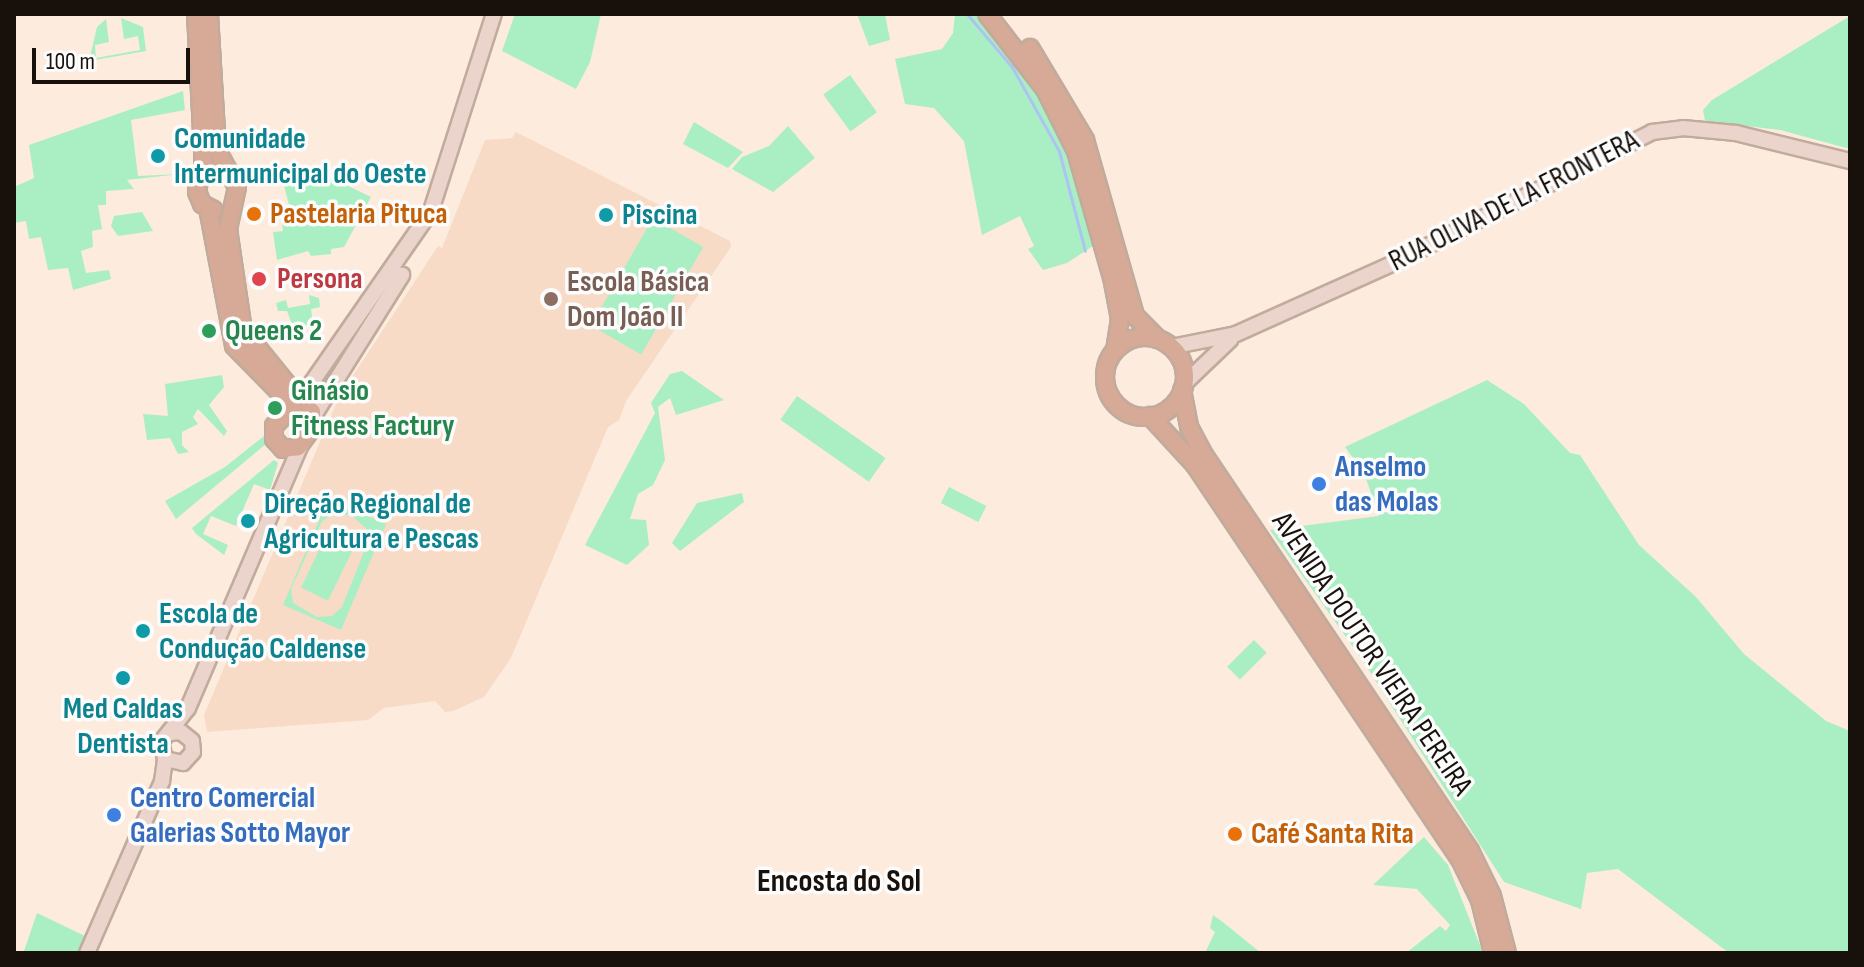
<!DOCTYPE html>
<meta charset="utf-8">
<style>
body{margin:0}
#map{position:relative;width:1864px;height:967px;overflow:hidden;background:#fdebdd;font-family:"Sofia Sans Condensed",sans-serif}
div>[style]{position:absolute}
[style*='--x']{left:calc(var(--x)*1px);top:calc(var(--y)*1px);width:calc(var(--w)*1px);rotate:calc(var(--a)*1deg)}
.built>*{inset:0;background:#f8dbc6}
.green>*{inset:0;background:#a9efc3;transform-origin:0 0}
.stream>*{height:3px;margin:-1.5px;padding:0 1.5px;transform-origin:1.5px;border-radius:1.5px;background:#adc4f2}
.roads{filter:drop-shadow(2px 0 #c1ab9c) drop-shadow(-2px 0 #c1ab9c) drop-shadow(0 2px #c1ab9c) drop-shadow(0 -2px #c1ab9c)}
.secondary>*{height:14px;margin:-7px;padding:0 7px;transform-origin:7px;border-radius:7px;background:#ead4cb}
.primary>*{height:16px;margin:-8px;padding:0 8px;transform-origin:8px;border-radius:8px;background:#d6aa97}
.primary>.ring{margin:-8px;padding:0;box-sizing:content-box;background:none;border:16px solid #d6aa97;border-radius:50%}
.dots>*{width:22px;height:22px;translate:-50% -50%;box-sizing:border-box;border:4px solid #fcfcfc;border-radius:50%}
span{translate:-50% -50%;white-space:nowrap;text-align:center;line-height:1.15;-webkit-text-stroke:7px #fcfcfc;paint-order:stroke}
.culture-label{font-size:30px;color:#0d838f;font-weight:700}
.left{translate:0 -50%;text-align:left}
.street-label{font-size:30px;color:#18110b}
.food-label{font-size:30px;color:#c56008;font-weight:700}
.health-label{font-size:30px;color:#be3a42;font-weight:700}
.education-label{font-size:30px;color:#785e54;font-weight:700}
.leisure-label{font-size:30px;color:#27864d;font-weight:700}
.shop-label{font-size:30px;color:#366cbe;font-weight:700}
.neighbourhood-label{font-size:32px;color:#18110b;font-weight:700}
.frame{position:absolute;inset:0;border:16px solid #18110b;pointer-events:none}
.scale{position:absolute;left:32px;top:48px;width:158px;height:36px;box-sizing:border-box;border:4px solid #18110b;border-top:0;padding-left:10px;font-size:24px;line-height:28px;white-space:nowrap;color:#18110b;-webkit-text-stroke:6px #fcfcfc;paint-order:stroke}
</style>
<div id="map">
<div class="built">
<div style="clip-path:polygon(516px 132px,730px 241px,731px 247px,626px 401px,619px 420px,608px 427px,511px 658px,484px 697px,453px 711px,445px 712px,435px 701px,384px 708px,368px 720px,207px 732px,204px 715px,339px 397px,438px 246px,442px 248px,485px 140px,512px 138px)"></div>
</div>
<div class="green">
<div style="clip-path:polygon(515px 14px,601px 14px,590px 62px,576px 89px,502px 51px)"></div>
<div style="clip-path:polygon(857px 14px,885px 14px,890px 40px,869px 46px)"></div>
<div style="clip-path:polygon(955px 14px,978px 14px,990px 27px,1038px 93px,1062px 138px,1096px 244px,1067px 263px,1043px 270px,1028px 249px,1034px 246px,1020px 216px,982px 235px,964px 141px,934px 108px,905px 104px,895px 59px,942px 49px,953px 33px)"></div>
<div style="clip-path:polygon(1850px 16px,1850px 149px,1780px 130px,1705px 121px,1703px 110px,1712px 100px)"></div>
<div style="clip-path:polygon(121px 18px,143px 27px,146px 51px,89px 61px,97px 27px,106px 19px,109px 42px,95px 45px,96px 58px,140px 50px,138px 36px,124px 39px)"></div>
<div style="left:850px;top:75px;width:46px;height:33px;rotate:54deg"></div>
<div style="clip-path:polygon(183px 91px,185px 110px,131px 120px,138px 176px,181px 174px,127px 180px,134px 189px,106px 191px,106px 205px,98px 205px,102px 229px,92px 231px,93px 247px,81px 251px,86px 273px,109px 270px,111px 279px,73px 290px,68px 268px,48px 270px,41px 237px,29px 239px,26px 221px,14px 223px,14px 187px,34px 178px,29px 145px)"></div>
<div style="clip-path:polygon(694px 122px,743px 152px,728px 168px,683px 144px)"></div>
<div style="clip-path:polygon(788px 126px,815px 158px,773px 192px,732px 169px,742px 157px,769px 146px)"></div>
<div style="clip-path:polygon(305px 165px,371px 197px,344px 247px,331px 249px,331px 254px,311px 256px,308px 251px,277px 260px,273px 232px,283px 231px,280px 207px,289px 205px,280px 170px)"></div>
<div style="clip-path:polygon(142px 212px,153px 231px,118px 236px,111px 226px,114px 216px)"></div>
<div style="left:653px;top:218px;width:58px;height:124px;rotate:30deg"></div>
<div style="clip-path:polygon(309px 295px,319px 298px,320px 307px,311px 309px,312px 317px,297px 338px,287px 311px,278px 311px,276px 303px,286px 300px,288px 308px,310px 304px)"></div>
<div style="clip-path:polygon(682px 371px,724px 400px,676px 415px,670px 398px,658px 407px,665px 460px,653px 485px,638px 494px,630px 519px,646px 520px,649px 545px,627px 565px,585px 545px,655px 413px,651px 403px,670px 374px)"></div>
<div style="clip-path:polygon(222px 375px,224px 387px,209px 405px,227px 431px,224px 436px,198px 409px,193px 417px,198px 424px,182px 432px,182px 445px,189px 452px,178px 454px,170px 438px,147px 440px,143px 414px,168px 416px,165px 384px)"></div>
<div style="clip-path:polygon(1487px 380px,1524px 404px,1570px 453px,1580px 455px,1639px 545px,1696px 597px,1744px 654px,1826px 721px,1850px 731px,1850px 953px,1729px 953px,1618px 869px,1587px 873px,1581px 909px,1504px 882px,1363px 661px,1270px 530px,1379px 516px,1364px 473px,1345px 447px)"></div>
<div style="left:797px;top:396px;width:108px;height:29px;rotate:35deg"></div>
<div style="clip-path:polygon(264px 436px,266px 444px,176px 519px,165px 501px,225px 467px)"></div>
<div style="clip-path:polygon(274px 460px,278px 463px,270px 490px,254px 484px,236px 526px,211px 516px,203px 534px,228px 545px,224px 555px,196px 534px,192px 528px)"></div>
<div style="left:949px;top:487px;width:42px;height:18px;rotate:27deg"></div>
<div style="clip-path:polygon(742px 493px,744px 502px,680px 551px,672px 543px,697px 503px)"></div>
<div style="clip-path:polygon(evenodd,328px 499px,386px 524px,341px 630px,283px 605px,328px 499px,336px 513px,352px 516px,366px 528px,367px 544px,342px 607px,332px 616px,317px 617px,293px 603px,291px 589px,322px 521px,336px 513px)"></div>
<div style="left:329px;top:530px;width:30px;height:64px;rotate:26deg"></div>
<div style="left:1254px;top:640px;width:18px;height:38px;rotate:45deg"></div>
<div style="clip-path:polygon(1424px 837px,1448px 865px,1483px 953px,1406px 953px,1440px 926px,1446px 931px,1450px 925px,1417px 889px,1373px 885px)"></div>
<div style="clip-path:polygon(37px 913px,85px 936px,78px 953px,24px 951px)"></div>
<div style="clip-path:polygon(1213px 915px,1224px 923px,1261px 953px,1205px 953px,1215px 932px,1210px 928px)"></div>
</div>
<div class="stream">
<div style="--x:967;--y:14;--w:70;--a:49.7"></div>
<div style="--x:1012;--y:67;--w:96;--a:60.8"></div>
<div style="--x:1059;--y:151;--w:103;--a:75.4"></div>
</div>
<div class="roads">
<div class="secondary">
<div style="--x:1171;--y:347;--w:66;--a:-11.3"></div>
<div style="--x:1236;--y:334;--w:171;--a:-24.2"></div>
<div style="--x:1392;--y:264;--w:292;--a:-26.9"></div>
<div style="--x:1652;--y:132;--w:31;--a:-7"></div>
<div style="--x:1683;--y:128;--w:53;--a:5.4"></div>
<div style="--x:1736;--y:133;--w:117;--a:13.8"></div>
<div style="--x:1184;--y:384;--w:64;--a:-43.7"></div>
<div style="--x:301;--y:398;--w:228;--a:-55.2"></div>
<div style="--x:431;--y:211;--w:207;--a:-72.3"></div>
<div style="--x:313;--y:417;--w:168;--a:-57.9"></div>
<div style="--x:170;--y:733;--w:11;--a:-5"></div>
<div style="--x:181;--y:732;--w:14;--a:39"></div>
<div style="--x:192;--y:741;--w:11;--a:85"></div>
<div style="--x:193;--y:752;--w:15;--a:132"></div>
<div style="--x:183;--y:763;--w:18;--a:-167"></div>
<div style="--x:165;--y:759;--w:17;--a:-103"></div>
<div style="--x:161;--y:742;--w:43;--a:-51.5"></div>
<div style="--x:188;--y:708;--w:287;--a:-66.8"></div>
<div style="--x:87;--y:953;--w:188;--a:-66.4"></div>
<div style="--x:162;--y:781;--w:22;--a:-82"></div>
</div>
<div class="primary">
<div style="--x:196;--y:14;--w:160;--a:87.1"></div>
<div style="--x:209;--y:14;--w:136;--a:86.6"></div>
<div style="--x:217;--y:150;--w:42;--a:61.6"></div>
<div style="--x:237;--y:187;--w:43;--a:102.1"></div>
<div style="--x:228;--y:229;--w:102;--a:81.6"></div>
<div style="--x:243;--y:330;--w:89;--a:50.9"></div>
<div style="--x:987;--y:14;--w:95;--a:52.3"></div>
<div style="--x:1045;--y:89;--w:69;--a:63.4"></div>
<div style="--x:1076;--y:151;--w:131;--a:74.1"></div>
<div style="--x:1112;--y:277;--w:43;--a:79.2"></div>
<div style="--x:1120;--y:319;--w:31;--a:99"></div>
<div style="--x:1030;--y:48;--w:107;--a:59.1"></div>
<div style="--x:1085;--y:140;--w:183;--a:74.1"></div>
<div style="--x:1135;--y:316;--w:33;--a:45"></div>
<div style="--x:212;--y:170;--w:16;--a:142"></div>
<div style="--x:199;--y:180;--w:12;--a:99"></div>
<div style="--x:197;--y:192;--w:13;--a:67"></div>
<div style="--x:202;--y:204;--w:13;--a:27"></div>
<div style="--x:208;--y:208;--w:140;--a:79.3"></div>
<div style="--x:234;--y:346;--w:83;--a:45.5"></div>
<div class="ring" style="left:1105px;top:337px;width:64px;height:64px"></div>
<div style="--x:1182;--y:390;--w:38;--a:79"></div>
<div style="--x:1189;--y:427;--w:32;--a:62"></div>
<div style="--x:1204;--y:455;--w:477;--a:56.1"></div>
<div style="--x:1470;--y:851;--w:50;--a:63.9"></div>
<div style="--x:1492;--y:896;--w:59;--a:75.3"></div>
<div style="--x:301;--y:398;--w:18;--a:52"></div>
<div style="--x:312;--y:412;--w:16;--a:90"></div>
<div style="--x:312;--y:428;--w:24;--a:126"></div>
<div style="--x:298;--y:447;--w:15;--a:172"></div>
<div style="--x:283;--y:449;--w:13;--a:-132"></div>
<div style="--x:274;--y:439;--w:13;--a:-90"></div>
<div style="--x:274;--y:426;--w:39;--a:-46"></div>
<div style="--x:1150;--y:416;--w:67;--a:47.4"></div>
<div style="--x:1195;--y:465;--w:475;--a:56.1"></div>
<div style="--x:1460;--y:859;--w:46;--a:64"></div>
<div style="--x:1480;--y:900;--w:55;--a:76.2"></div>
</div>
</div>
<div class="dots">
<div style="left:158px;top:156px;background:#0f9aa8"></div>
<div style="left:254px;top:214px;background:#e8710a"></div>
<div style="left:606px;top:215px;background:#0f9aa8"></div>
<div style="left:259px;top:279px;background:#e0444e"></div>
<div style="left:551px;top:299px;background:#8d6e63"></div>
<div style="left:209px;top:331px;background:#2e9e5b"></div>
<div style="left:275px;top:408px;background:#2e9e5b"></div>
<div style="left:1319px;top:484px;background:#3f7fe0"></div>
<div style="left:248px;top:521px;background:#0f9aa8"></div>
<div style="left:143px;top:631px;background:#0f9aa8"></div>
<div style="left:123px;top:678px;background:#0f9aa8"></div>
<div style="left:114px;top:815px;background:#3f7fe0"></div>
<div style="left:1235px;top:834px;background:#e8710a"></div>
</div>
<div class="culture-label">
<span class="left" style="left:174px;top:156px">Comunidade<br>Intermunicipal do Oeste</span>
<span class="left" style="left:622px;top:215px">Piscina</span>
<span class="left" style="left:264px;top:521px">Direção Regional de<br>Agricultura e Pescas</span>
<span class="left" style="left:159px;top:631px">Escola de<br>Condução Caldense</span>
<span style="left:123px;top:726px">Med Caldas<br>Dentista</span>
</div>
<div class="street-label">
<span style="left:1514px;top:201px;rotate:-27deg">RUA OLIVA DE LA FRONTERA</span>
<span style="left:1372px;top:654px;rotate:56deg">AVENIDA DOUTOR VIEIRA PEREIRA</span>
</div>
<div class="food-label">
<span class="left" style="left:270px;top:214px">Pastelaria Pituca</span>
<span class="left" style="left:1251px;top:834px">Café Santa Rita</span>
</div>
<div class="health-label">
<span class="left" style="left:277px;top:279px">Persona</span>
</div>
<div class="education-label">
<span class="left" style="left:567px;top:299px">Escola Básica<br>Dom João II</span>
</div>
<div class="leisure-label">
<span class="left" style="left:225px;top:331px">Queens 2</span>
<span class="left" style="left:291px;top:408px">Ginásio<br>Fitness Factury</span>
</div>
<div class="shop-label">
<span class="left" style="left:1335px;top:484px">Anselmo<br>das Molas</span>
<span class="left" style="left:130px;top:815px">Centro Comercial<br>Galerias Sotto Mayor</span>
</div>
<div class="neighbourhood-label">
<span style="left:839px;top:882px">Encosta do Sol</span>
</div>
<div class="frame"></div>
<div class="scale">100 m</div>
</div>
